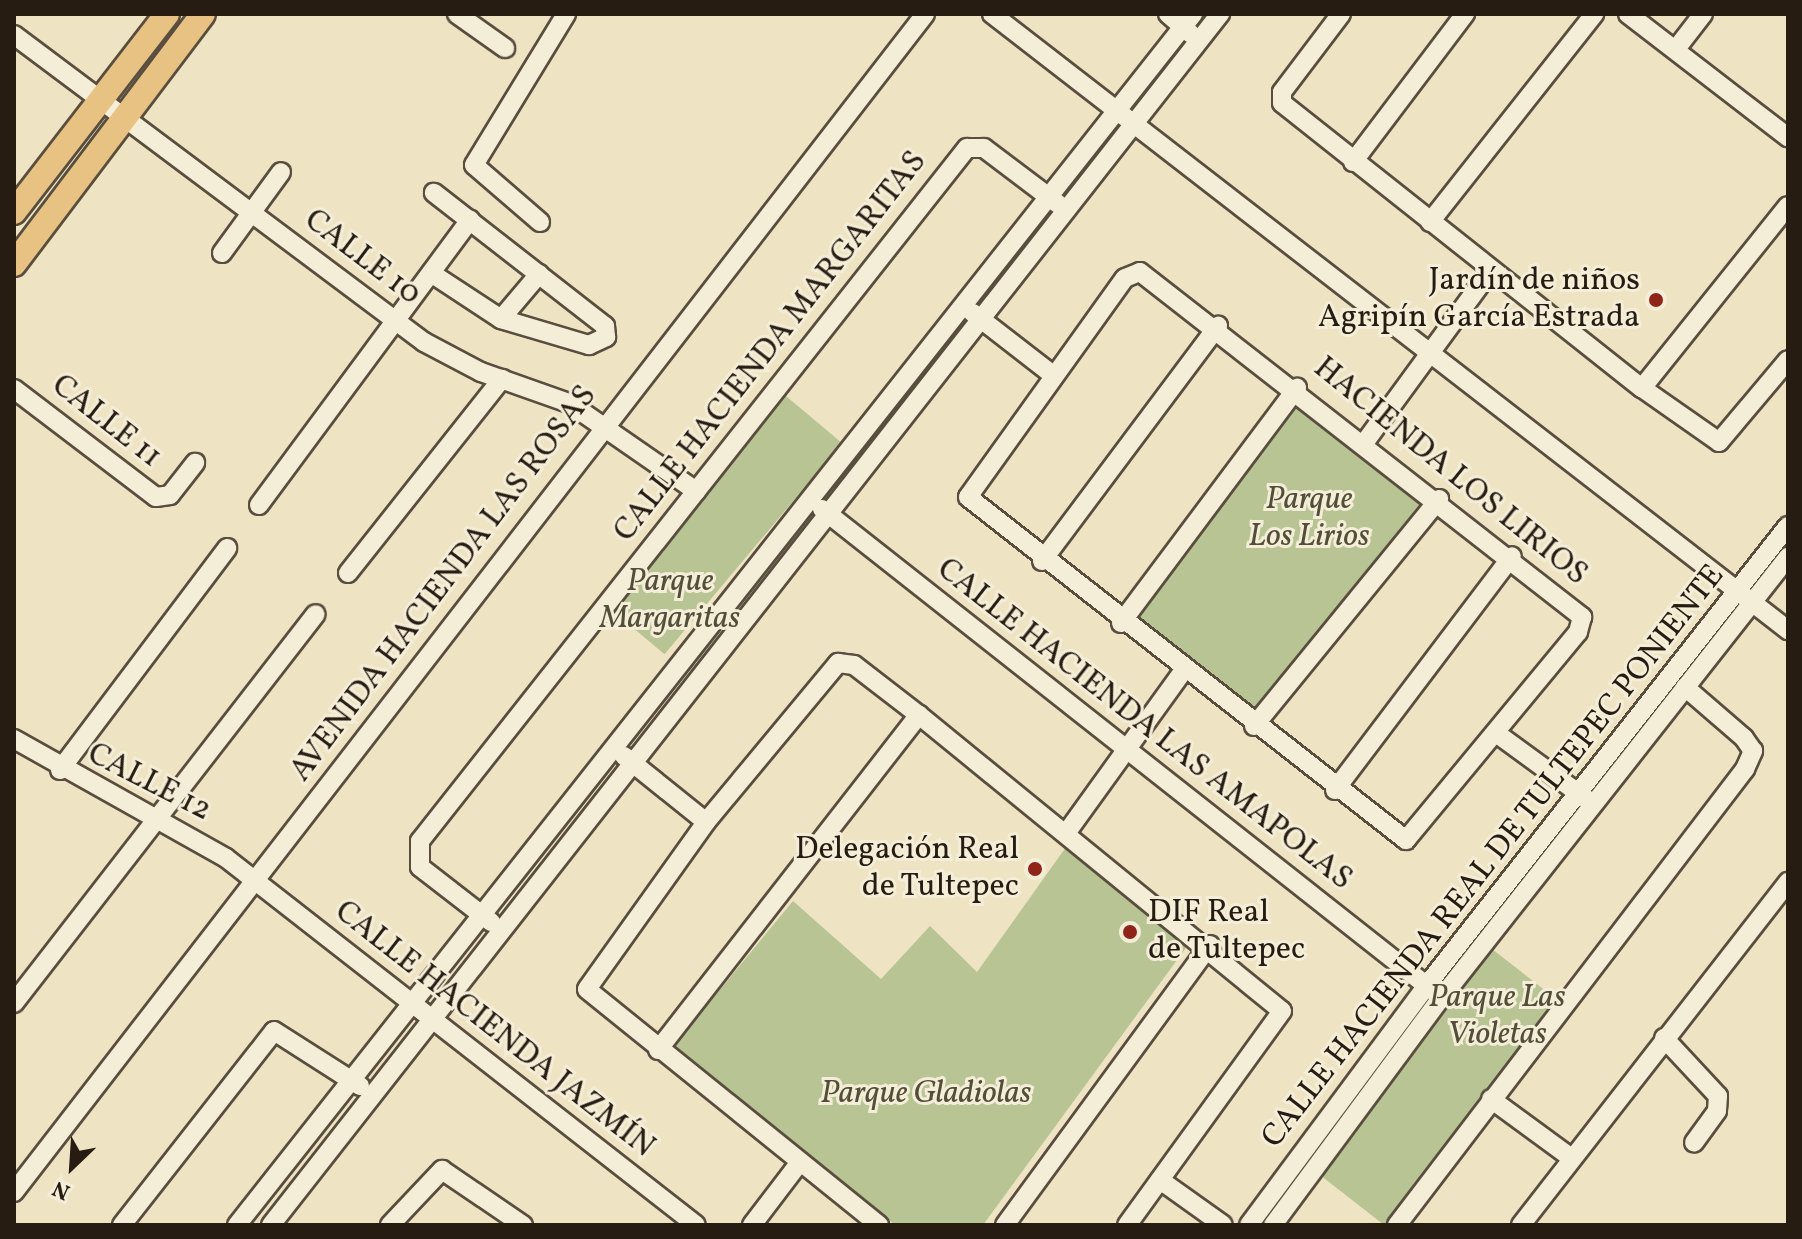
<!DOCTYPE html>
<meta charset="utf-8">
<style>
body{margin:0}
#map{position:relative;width:1802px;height:1239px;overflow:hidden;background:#eee4c3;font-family:Vollkorn,serif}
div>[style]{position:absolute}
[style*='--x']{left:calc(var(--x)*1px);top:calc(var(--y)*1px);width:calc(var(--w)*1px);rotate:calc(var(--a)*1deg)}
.green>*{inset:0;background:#b8c494;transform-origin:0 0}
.roads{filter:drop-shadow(2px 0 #594e3e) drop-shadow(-2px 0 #594e3e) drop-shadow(0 2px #594e3e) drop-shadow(0 -2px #594e3e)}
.minor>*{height:18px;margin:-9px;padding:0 9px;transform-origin:9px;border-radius:9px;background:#f4edd8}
.major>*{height:24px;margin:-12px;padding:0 12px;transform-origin:12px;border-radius:12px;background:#e7c282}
.dots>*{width:22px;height:22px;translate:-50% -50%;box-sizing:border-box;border:4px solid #f4edd8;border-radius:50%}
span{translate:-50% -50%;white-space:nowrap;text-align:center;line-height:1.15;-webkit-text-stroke:6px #f4edd8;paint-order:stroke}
.street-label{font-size:32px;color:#271c11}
.poi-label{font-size:32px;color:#271c11}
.right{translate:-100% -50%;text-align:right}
.left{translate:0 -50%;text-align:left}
.park-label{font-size:32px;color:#524e38;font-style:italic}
.frame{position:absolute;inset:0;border:16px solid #271c11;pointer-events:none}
.north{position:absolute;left:32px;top:1127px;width:80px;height:80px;-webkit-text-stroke:6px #f4edd8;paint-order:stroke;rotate:205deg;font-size:22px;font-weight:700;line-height:32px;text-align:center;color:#271c11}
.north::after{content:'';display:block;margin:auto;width:28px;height:36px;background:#271c11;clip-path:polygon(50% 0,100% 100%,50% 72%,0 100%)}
</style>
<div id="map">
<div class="green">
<div style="left:786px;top:396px;width:73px;height:276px;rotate:40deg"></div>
<div style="left:1299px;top:396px;width:169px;height:284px;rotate:39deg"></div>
<div style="clip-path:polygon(1066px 847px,1188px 945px,983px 1225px,895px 1225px,670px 1050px,793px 901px,881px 979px,930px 926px,977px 972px)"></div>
<div style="left:1492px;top:949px;width:91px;height:284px;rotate:38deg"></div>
</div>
<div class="roads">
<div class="minor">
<div style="--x:457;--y:14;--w:59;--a:35.3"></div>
<div style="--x:992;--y:14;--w:1007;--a:37.74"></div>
<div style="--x:1168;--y:14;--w:30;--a:41"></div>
<div style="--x:1341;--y:14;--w:98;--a:127.1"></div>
<div style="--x:1282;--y:92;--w:11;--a:90"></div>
<div style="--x:1282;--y:103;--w:459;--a:38.4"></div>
<div style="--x:1642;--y:388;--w:94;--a:35"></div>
<div style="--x:1719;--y:442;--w:107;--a:-49.9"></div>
<div style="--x:1628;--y:14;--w:202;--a:37.6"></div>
<div style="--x:14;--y:35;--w:512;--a:36.83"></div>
<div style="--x:424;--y:342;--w:64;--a:27.8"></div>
<div style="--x:481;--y:372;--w:93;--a:19.4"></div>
<div style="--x:569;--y:403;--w:155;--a:34.7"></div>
<div style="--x:1676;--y:49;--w:44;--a:-52.4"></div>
<div style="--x:1353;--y:162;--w:186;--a:-52.9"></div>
<div style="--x:540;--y:222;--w:87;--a:-139.2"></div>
<div style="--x:474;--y:165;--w:177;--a:-58.6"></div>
<div style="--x:1430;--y:222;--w:265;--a:-51.7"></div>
<div style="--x:222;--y:253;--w:100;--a:-53.9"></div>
<div style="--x:1140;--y:272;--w:561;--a:37.97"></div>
<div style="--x:1582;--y:617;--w:16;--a:105"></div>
<div style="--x:1578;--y:632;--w:270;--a:129.6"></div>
<div style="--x:1406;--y:840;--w:556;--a:-141.94"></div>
<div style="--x:968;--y:497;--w:269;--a:-54.4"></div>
<div style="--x:1125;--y:278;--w:16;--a:-22"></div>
<div style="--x:431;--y:273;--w:84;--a:33.3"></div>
<div style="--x:501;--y:319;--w:92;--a:16.5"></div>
<div style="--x:589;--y:345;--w:19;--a:-25"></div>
<div style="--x:606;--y:337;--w:11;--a:-95"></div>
<div style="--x:605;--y:326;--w:217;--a:-142.1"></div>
<div style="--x:973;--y:313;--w:101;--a:37.8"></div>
<div style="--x:501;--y:319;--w:59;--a:-49.8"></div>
<div style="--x:1642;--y:388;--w:233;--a:-51.3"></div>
<div style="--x:14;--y:389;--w:178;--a:37.3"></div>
<div style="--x:156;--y:497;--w:14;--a:-8"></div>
<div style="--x:170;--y:495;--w:41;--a:-52"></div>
<div style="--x:1365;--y:442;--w:213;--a:-53.8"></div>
<div style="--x:259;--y:505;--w:355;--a:-53.5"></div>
<div style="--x:822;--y:509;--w:782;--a:38.25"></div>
<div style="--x:1042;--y:561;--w:294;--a:-53.2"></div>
<div style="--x:348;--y:573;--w:248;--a:-51.6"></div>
<div style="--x:1121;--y:623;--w:294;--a:-53.2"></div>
<div style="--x:1254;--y:726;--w:293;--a:-50.8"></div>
<div style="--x:1496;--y:733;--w:114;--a:36.1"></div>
<div style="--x:14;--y:739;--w:243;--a:29.3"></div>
<div style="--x:226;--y:858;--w:596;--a:37.98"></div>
<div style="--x:624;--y:756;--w:105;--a:38.8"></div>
<div style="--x:60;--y:770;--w:278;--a:-53"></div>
<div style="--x:1335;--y:790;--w:293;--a:-52.9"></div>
<div style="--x:1067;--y:832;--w:198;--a:-54.2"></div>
<div style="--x:491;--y:922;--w:90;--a:-142.2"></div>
<div style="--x:420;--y:867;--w:26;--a:-90"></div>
<div style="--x:420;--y:841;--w:883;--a:-51.72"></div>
<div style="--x:967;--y:148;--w:17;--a:0"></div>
<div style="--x:984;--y:148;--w:93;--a:37.1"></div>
<div style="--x:14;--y:1003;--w:492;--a:-52.2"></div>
<div style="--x:1664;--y:1038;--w:79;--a:47"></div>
<div style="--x:1718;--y:1096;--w:15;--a:94"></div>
<div style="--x:1717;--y:1111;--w:39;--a:126"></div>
<div style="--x:658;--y:1050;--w:425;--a:-52.1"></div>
<div style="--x:1491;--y:1099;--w:98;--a:36.3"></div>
<div style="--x:1160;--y:1180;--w:77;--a:35.5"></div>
<div style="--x:14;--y:1192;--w:1489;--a:-52.28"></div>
<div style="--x:122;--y:1225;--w:246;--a:-51.9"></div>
<div style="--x:274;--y:1031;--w:102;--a:32.6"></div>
<div style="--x:237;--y:1225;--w:1543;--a:-51.71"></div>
<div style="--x:271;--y:1225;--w:1539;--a:-51.92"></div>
<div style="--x:390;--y:1225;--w:76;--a:-46.6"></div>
<div style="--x:442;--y:1170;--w:98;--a:34.2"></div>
<div style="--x:752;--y:1225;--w:79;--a:-52.7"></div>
<div style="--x:879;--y:1225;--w:375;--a:-141.1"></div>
<div style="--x:587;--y:989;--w:205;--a:-54.5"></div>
<div style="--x:706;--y:822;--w:207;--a:-50.3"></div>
<div style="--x:838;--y:663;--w:16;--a:7"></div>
<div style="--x:854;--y:665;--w:82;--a:37.6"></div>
<div style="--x:919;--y:715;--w:468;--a:39.2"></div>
<div style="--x:1282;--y:1011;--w:264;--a:125.9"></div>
<div style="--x:1005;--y:1225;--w:347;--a:-53.8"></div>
<div style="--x:1249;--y:1225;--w:299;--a:-53.4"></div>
<div style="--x:1427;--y:985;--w:584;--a:-51.82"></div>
<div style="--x:1273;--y:1225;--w:284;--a:-53.5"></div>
<div style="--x:1442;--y:997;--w:560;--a:-51.82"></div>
<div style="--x:1397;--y:1225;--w:574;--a:-52.65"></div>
<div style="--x:1745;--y:769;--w:20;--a:-66"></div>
<div style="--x:1753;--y:751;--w:16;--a:-125"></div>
<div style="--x:1744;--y:738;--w:78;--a:-139.2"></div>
<div style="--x:1521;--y:1225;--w:435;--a:-52.1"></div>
</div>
<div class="major">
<div style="--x:14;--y:212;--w:250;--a:-52.3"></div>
<div style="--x:14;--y:264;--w:313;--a:-52.9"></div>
</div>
</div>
<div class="dots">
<div style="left:1656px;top:300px;background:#8f2418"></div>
<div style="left:1035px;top:869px;background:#8f2418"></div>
<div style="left:1130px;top:932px;background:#8f2418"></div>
</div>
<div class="street-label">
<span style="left:362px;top:258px;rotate:37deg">CALLE 10</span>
<span style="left:771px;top:347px;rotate:-52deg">CALLE HACIENDA MARGARITAS</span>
<span style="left:106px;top:422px;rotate:38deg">CALLE 11</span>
<span style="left:1450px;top:472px;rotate:39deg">HACIENDA LOS LIRIOS</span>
<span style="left:444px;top:584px;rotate:-53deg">AVENIDA HACIENDA LAS ROSAS</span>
<span style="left:1144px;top:725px;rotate:38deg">CALLE HACIENDA LAS AMAPOLAS</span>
<span style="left:149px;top:783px;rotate:27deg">CALLE 12</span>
<span style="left:1494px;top:857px;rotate:-52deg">CALLE HACIENDA REAL DE TULTEPEC PONIENTE</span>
<span style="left:494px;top:1030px;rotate:38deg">CALLE HACIENDA JAZMÍN</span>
</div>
<div class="poi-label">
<span class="right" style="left:1640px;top:300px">Jardín de niños<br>Agripín García Estrada</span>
<span class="right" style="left:1019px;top:869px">Delegación Real<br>de Tultepec</span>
<span class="left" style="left:1148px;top:932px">DIF Real<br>de Tultepec</span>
</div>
<div class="park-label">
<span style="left:1309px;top:519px">Parque<br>Los Lirios</span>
<span style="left:670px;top:601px">Parque<br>Margaritas</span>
<span style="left:1497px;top:1017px">Parque Las<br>Violetas</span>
<span style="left:926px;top:1094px">Parque Gladiolas</span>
</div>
<div class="frame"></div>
<div class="north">N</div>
</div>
